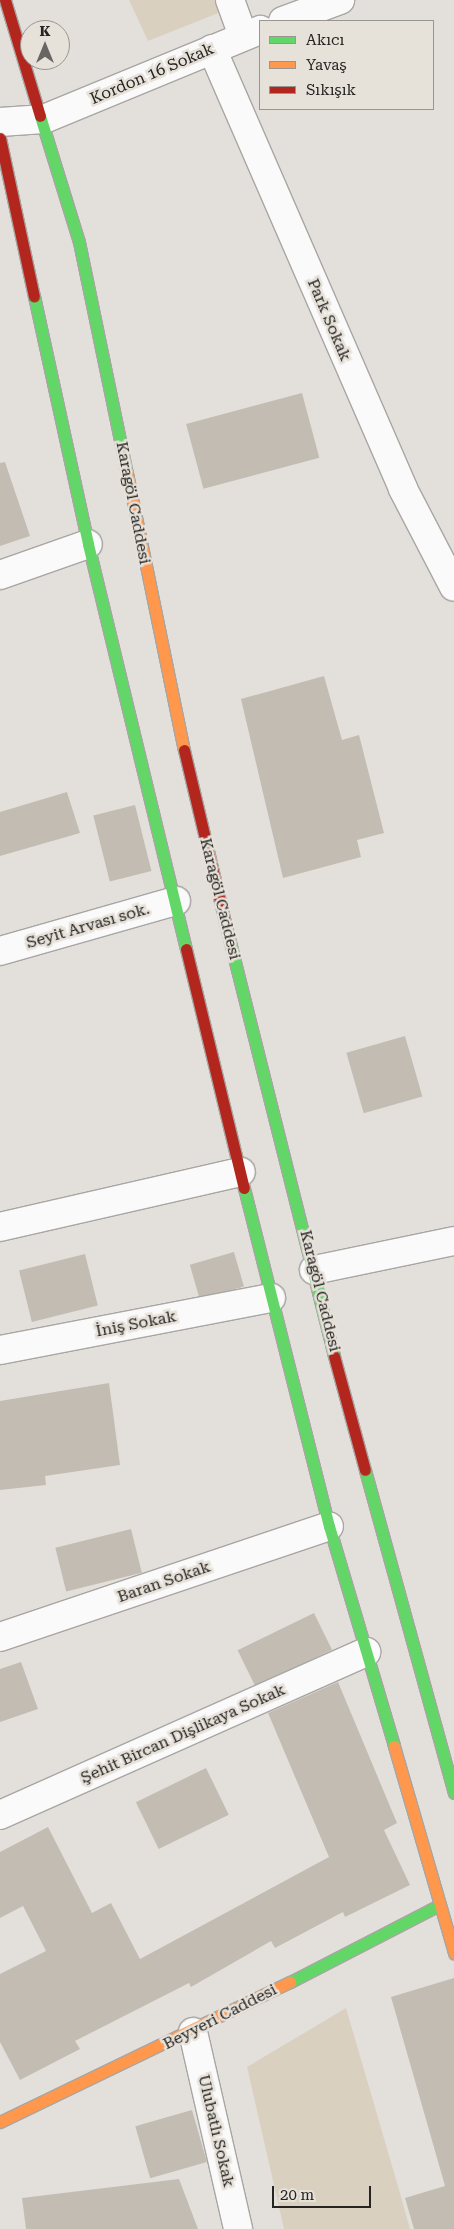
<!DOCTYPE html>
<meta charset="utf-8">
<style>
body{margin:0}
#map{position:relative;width:454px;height:2229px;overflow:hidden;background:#e3e0dc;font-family:"Roboto Serif",serif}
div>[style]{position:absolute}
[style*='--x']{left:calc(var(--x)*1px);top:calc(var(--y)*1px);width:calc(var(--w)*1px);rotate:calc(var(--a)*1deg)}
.green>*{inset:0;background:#dad0c0}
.building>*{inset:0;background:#c2bcb3;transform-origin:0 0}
.roads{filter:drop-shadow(1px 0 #a8a6a3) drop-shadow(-1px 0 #a8a6a3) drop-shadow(0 1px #a8a6a3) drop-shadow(0 -1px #a8a6a3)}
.street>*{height:28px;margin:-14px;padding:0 14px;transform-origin:14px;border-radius:14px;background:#fbfafa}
.fast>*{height:11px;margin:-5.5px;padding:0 5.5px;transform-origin:5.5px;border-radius:5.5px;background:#63d668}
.slow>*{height:11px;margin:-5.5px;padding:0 5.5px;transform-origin:5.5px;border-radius:5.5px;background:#ff974d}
.jam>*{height:11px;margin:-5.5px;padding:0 5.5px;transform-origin:5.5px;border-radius:5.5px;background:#b3261e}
span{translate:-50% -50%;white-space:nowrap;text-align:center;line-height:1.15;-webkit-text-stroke:5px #e6e1d9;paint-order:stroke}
.street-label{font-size:16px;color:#262422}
.legend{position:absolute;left:259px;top:20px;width:175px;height:90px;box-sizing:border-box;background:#e6e1d9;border:1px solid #999590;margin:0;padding:6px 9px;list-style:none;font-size:15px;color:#262422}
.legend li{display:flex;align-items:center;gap:10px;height:25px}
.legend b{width:25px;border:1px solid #999590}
.north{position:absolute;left:20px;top:20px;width:50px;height:50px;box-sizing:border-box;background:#e6e1d9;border:1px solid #999590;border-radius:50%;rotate:0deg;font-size:14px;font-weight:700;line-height:20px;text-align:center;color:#262422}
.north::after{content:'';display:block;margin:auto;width:18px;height:22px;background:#686663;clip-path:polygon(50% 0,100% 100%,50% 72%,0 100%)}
.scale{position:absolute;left:272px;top:2186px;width:99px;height:22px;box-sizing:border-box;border:2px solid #262422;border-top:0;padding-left:6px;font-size:15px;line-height:18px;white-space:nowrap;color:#262422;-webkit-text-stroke:4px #e6e1d9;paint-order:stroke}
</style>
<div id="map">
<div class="green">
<div style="clip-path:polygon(129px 0,215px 0,221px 12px,148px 41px)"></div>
<div style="clip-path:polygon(346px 2008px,400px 2193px,410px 2229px,284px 2229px,247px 2067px)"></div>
</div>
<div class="building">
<div style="left:302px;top:393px;width:67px;height:120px;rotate:75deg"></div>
<div style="clip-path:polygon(5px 462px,30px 536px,0 546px,0 463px)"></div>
<div style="clip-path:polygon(324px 676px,342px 740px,359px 735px,384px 833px,357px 840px,361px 857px,283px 878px,241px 699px)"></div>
<div style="clip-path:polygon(67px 792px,80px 833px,0 856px,0 812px)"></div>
<div style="left:135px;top:805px;width:68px;height:43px;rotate:76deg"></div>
<div style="left:405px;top:1036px;width:63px;height:61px;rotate:74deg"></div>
<div style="left:234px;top:1252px;width:36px;height:46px;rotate:74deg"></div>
<div style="left:85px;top:1254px;width:53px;height:68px;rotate:76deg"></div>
<div style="clip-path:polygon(109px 1383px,120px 1465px,45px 1476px,46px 1485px,0 1490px,0 1401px)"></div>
<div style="left:131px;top:1529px;width:45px;height:78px;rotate:76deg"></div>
<div style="left:314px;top:1613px;width:41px;height:85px;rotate:64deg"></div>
<div style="clip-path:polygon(21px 1662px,38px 1709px,0 1722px,0 1669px)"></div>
<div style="clip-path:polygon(338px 1682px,397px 1823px,384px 1830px,410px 1885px,345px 1917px,343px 1912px,275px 1948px,271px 1941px,191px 1987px,189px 1983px,75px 2041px,80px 2049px,20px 2080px,0 2042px,0 1974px,46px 1951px,23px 1906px,0 1918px,0 1852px,48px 1827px,92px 1913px,111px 1903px,140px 1959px,329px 1857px,268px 1713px)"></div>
<div style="left:206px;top:1768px;width:52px;height:78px;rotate:64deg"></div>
<div style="clip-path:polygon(454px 1978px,454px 2229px,414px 2229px,405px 2198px,445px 2186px,391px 1997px)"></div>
<div style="left:192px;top:2110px;width:54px;height:59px;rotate:74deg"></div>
<div style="clip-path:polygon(179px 2179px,198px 2229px,26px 2229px,22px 2198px)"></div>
</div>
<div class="roads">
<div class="street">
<div style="--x:230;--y:0;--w:38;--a:70"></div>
<div style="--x:283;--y:21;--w:61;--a:-20.2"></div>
<div style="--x:212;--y:49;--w:480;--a:66.5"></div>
<div style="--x:403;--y:489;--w:110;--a:62.5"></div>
<div style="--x:0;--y:122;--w:44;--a:-3.9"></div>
<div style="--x:44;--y:119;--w:234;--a:-22.4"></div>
<div style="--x:0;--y:575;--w:93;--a:-19.4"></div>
<div style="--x:0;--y:951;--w:183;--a:-15.9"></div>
<div style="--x:0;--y:1227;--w:247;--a:-12.9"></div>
<div style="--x:314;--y:1270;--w:143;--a:-11.7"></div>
<div style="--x:0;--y:1350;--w:276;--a:-10.9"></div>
<div style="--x:0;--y:1637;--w:347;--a:-18.6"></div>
<div style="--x:0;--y:1815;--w:401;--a:-24"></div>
<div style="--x:193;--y:2032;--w:202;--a:77.1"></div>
</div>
<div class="fast">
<div style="--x:40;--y:116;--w:132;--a:72.8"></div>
<div style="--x:79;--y:242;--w:236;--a:78.3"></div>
<div style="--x:34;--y:296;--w:254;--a:77.7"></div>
<div style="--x:88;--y:544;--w:417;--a:76.4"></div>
<div style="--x:225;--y:922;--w:447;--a:75.9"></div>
<div style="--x:244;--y:1188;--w:349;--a:75.9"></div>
<div style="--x:329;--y:1526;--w:229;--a:73.5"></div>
<div style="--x:365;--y:1470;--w:335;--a:74.6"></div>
<div style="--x:290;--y:1982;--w:165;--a:-27.3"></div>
</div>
<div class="slow">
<div style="--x:127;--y:473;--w:283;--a:78.4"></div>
<div style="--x:394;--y:1746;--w:216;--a:73.8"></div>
<div style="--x:0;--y:2122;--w:322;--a:-25.8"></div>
</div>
<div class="jam">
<div style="--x:5;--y:0;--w:121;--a:73.2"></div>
<div style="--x:0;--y:138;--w:162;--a:77.9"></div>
<div style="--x:184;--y:750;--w:177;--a:76.6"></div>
<div style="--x:186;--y:949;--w:246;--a:76.4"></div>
<div style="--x:334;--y:1356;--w:118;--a:74.8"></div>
</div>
</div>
<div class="street-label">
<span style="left:152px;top:74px;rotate:-23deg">Kordon 16 Sokak</span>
<span style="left:329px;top:320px;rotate:67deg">Park Sokak</span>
<span style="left:133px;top:503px;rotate:79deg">Karagöl Caddesi</span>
<span style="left:220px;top:899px;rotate:76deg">Karagöl Caddesi</span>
<span style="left:88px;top:926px;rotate:-16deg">Seyit Arvası sok.</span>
<span style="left:320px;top:1291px;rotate:76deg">Karagöl Caddesi</span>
<span style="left:136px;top:1324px;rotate:-11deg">İniş Sokak</span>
<span style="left:164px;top:1582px;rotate:-19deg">Baran Sokak</span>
<span style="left:183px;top:1734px;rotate:-24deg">Şehit Bircan Dişlikaya Sokak</span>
<span style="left:220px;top:2017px;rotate:-27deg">Beyyeri Caddesi</span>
<span style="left:216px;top:2131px;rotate:77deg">Ulubatlı Sokak</span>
</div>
<ul class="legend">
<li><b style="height:6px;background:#63d668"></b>Akıcı</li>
<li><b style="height:6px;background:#ff974d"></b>Yavaş</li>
<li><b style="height:6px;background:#b3261e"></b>Sıkışık</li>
</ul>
<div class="north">K</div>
<div class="scale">20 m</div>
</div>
